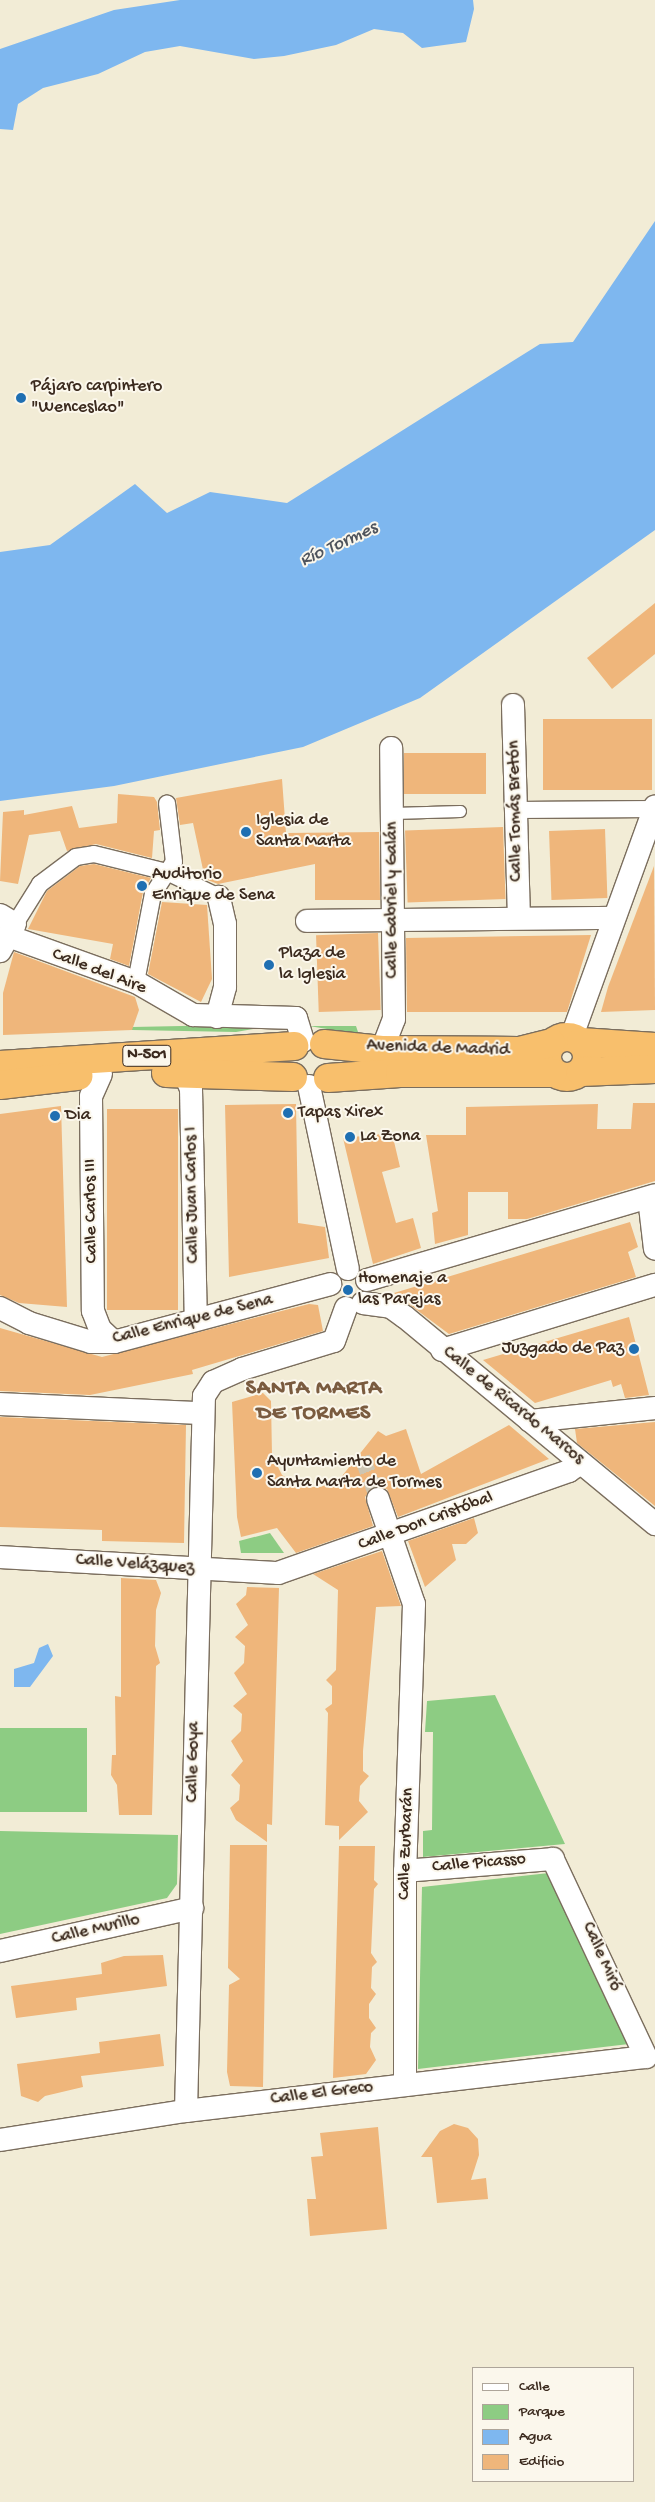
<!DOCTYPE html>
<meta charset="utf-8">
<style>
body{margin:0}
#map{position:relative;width:655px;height:2502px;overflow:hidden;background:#f2ecd6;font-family:"Gochi Hand",sans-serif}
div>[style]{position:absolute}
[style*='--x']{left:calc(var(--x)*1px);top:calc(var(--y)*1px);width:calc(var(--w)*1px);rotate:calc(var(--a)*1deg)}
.green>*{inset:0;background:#8dcc83;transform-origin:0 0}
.water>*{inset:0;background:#7eb7ef}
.building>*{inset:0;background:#efb67b;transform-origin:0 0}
.pedestrian-tunnel>*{height:16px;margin-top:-8px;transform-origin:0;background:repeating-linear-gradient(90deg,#cdc5b1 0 16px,transparent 0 24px)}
.roads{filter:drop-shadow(1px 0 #7b6e5e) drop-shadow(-1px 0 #7b6e5e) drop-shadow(0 1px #7b6e5e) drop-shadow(0 -1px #7b6e5e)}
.service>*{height:11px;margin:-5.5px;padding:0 5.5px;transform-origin:5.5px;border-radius:5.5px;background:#fff}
.pedestrian>*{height:16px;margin:-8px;padding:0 8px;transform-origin:8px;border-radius:8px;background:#fff}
.minor>*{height:22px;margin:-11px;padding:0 11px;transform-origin:11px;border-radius:11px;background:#fff}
.trunk>*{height:28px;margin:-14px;padding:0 14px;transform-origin:14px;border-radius:14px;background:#f8bf6c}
.trunk>.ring{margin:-14px;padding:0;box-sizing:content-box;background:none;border:28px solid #f8bf6c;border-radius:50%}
.dots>*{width:14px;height:14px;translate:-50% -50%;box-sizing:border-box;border:2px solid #fbf7ec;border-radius:50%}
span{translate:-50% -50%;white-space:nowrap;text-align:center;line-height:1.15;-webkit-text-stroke:4px #fbf7ec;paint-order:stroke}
.shield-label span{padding:1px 4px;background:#fbf7ec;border:1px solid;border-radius:4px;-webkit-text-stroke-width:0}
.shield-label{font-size:16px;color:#3b2a1e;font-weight:700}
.poi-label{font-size:18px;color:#3b2a1e}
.left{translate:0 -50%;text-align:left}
.right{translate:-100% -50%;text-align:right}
.street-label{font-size:18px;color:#3b2a1e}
.water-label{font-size:19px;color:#4f545d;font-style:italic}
.district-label{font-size:22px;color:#7a5b3f;font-weight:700;letter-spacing:1px}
.legend{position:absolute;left:472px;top:2367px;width:162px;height:115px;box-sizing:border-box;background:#fbf7ec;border:1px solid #aea59a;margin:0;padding:6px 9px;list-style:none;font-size:15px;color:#3b2a1e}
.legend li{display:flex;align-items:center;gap:10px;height:25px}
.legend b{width:25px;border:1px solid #aea59a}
</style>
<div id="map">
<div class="green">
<div style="clip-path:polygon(283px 1024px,236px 1032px,132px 1030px,132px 1027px)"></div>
<div style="clip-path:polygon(309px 1026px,356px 1026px,361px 1041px,333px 1030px)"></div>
<div style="clip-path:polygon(270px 1533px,284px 1553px,241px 1553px,239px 1541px)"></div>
<div style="clip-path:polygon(495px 1695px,565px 1844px,423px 1857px,423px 1831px,432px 1830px,433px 1732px,425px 1732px,427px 1701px)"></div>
<div style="left:0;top:1728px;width:87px;height:84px"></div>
<div style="clip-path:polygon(0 1831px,178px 1835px,177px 1884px,167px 1898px,0 1934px)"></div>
<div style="clip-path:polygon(549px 1873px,629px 2044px,418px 2069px,422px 1887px)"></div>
</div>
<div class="water">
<div style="clip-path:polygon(180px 0,473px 0,474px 9px,466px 42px,422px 48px,403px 33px,374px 29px,336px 45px,284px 56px,254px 59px,180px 46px,145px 52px,98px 74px,43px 88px,18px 104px,13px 130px,0 129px,0 49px,114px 10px)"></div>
<div style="clip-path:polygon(655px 221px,655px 530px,420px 698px,303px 747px,114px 786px,0 801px,0 552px,50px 545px,135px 484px,167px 513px,210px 492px,287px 503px,540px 344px,573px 342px)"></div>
<div style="clip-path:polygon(48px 1644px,53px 1656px,30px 1687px,14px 1687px,14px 1669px,34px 1663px,39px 1648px)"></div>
</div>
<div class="building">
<div style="clip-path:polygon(655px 603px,655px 654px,612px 689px,587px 658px)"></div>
<div style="left:652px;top:719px;width:71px;height:109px;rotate:90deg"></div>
<div style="left:486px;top:753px;width:41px;height:82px;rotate:90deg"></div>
<div style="clip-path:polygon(282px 779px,286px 833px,379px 832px,380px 900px,315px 900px,315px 864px,218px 884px,205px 879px,193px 823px,180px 825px,176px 798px)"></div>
<div style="clip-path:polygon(118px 794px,154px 797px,157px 802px,160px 830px,154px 831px,152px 858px,96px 844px,67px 851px,60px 831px,29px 835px,18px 884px,0 881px,3px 812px,24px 810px,24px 815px,72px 806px,79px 828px,117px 823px)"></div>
<div style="left:503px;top:827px;width:72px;height:98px;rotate:88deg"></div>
<div style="left:605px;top:829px;width:69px;height:56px;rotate:88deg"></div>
<div style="clip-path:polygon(94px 864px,151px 878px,143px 892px,129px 966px,110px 959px,113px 944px,28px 929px,47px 891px,80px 866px)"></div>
<div style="clip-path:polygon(654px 866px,655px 1010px,601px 1012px,608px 987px)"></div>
<div style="clip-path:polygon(162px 902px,207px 905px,212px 979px,201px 1002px,148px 974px)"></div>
<div style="left:378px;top:933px;width:77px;height:62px;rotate:88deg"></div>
<div style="clip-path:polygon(591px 935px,567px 1012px,407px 1012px,406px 938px)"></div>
<div style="clip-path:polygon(14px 952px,135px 997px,139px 1010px,132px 1030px,3px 1035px,3px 993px)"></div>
<div style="clip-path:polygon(633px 1103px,655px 1103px,655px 1181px,527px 1219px,508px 1219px,508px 1192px,468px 1192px,468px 1235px,435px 1244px,432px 1213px,438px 1211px,426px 1135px,466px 1135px,466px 1107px,598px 1104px,597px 1129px,631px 1129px)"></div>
<div style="clip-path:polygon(296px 1104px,298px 1223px,325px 1227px,329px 1258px,229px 1277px,225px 1105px)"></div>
<div style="clip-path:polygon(61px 1106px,67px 1307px,19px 1303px,0 1295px,0 1114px)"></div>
<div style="left:107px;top:1109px;width:71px;height:201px"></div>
<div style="clip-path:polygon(392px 1133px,400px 1167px,382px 1172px,396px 1223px,413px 1218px,421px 1248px,373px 1264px,343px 1138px)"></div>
<div style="clip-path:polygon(630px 1222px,638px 1247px,628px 1252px,636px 1277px,449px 1334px,394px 1293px)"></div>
<div style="clip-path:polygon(309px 1304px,318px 1305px,323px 1331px,192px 1370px,193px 1374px,90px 1395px,0 1391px,0 1328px,102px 1357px)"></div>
<div style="clip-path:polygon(629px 1317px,649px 1395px,625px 1398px,621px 1384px,613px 1387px,611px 1380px,535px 1403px,483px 1360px)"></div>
<div style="clip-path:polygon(263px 1393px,271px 1401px,272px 1455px,282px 1475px,301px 1487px,321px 1487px,342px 1476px,378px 1431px,386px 1436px,406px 1429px,421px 1474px,509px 1425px,549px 1459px,398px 1517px,387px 1489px,373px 1487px,365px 1497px,373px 1526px,296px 1553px,277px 1528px,241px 1537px,237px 1517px,232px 1402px)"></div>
<div style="clip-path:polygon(0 1417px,186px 1425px,184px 1543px,102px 1541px,102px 1530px,0 1527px)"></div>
<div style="clip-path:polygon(655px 1422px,655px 1506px,577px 1443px,575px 1429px)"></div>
<div style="clip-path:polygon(474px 1518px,478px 1533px,466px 1544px,452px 1544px,456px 1560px,425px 1587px,408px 1541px)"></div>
<div style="clip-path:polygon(382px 1551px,401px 1606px,376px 1607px,363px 1751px,363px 1771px,369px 1776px,360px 1786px,359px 1801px,368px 1812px,339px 1840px,339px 1826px,325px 1825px,328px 1713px,325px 1709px,332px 1704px,332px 1686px,326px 1680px,336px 1670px,338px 1590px,313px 1574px)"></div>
<div style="clip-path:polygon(121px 1578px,156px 1580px,161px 1593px,156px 1610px,155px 1646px,160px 1663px,156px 1666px,152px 1815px,119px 1815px,117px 1785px,111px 1775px,112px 1755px,116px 1755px,115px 1696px,121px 1697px)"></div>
<div style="clip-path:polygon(247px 1587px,279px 1588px,272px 1825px,267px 1824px,267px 1842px,236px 1820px,230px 1808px,239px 1800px,240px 1785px,231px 1775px,243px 1761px,231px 1741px,241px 1731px,242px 1714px,233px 1706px,247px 1694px,234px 1673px,244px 1663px,245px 1646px,235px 1637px,248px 1625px,236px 1604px,246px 1595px)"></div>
<div style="clip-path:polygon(230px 1845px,267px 1845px,263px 2087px,230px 2086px,227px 2072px,229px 1985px,240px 1979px,228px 1968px)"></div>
<div style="clip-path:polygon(339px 1846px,375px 1846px,374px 1880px,378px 1884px,374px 1889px,371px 1953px,377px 1962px,372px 1967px,371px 1988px,376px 1994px,369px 2004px,369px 2018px,376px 2028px,371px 2033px,370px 2047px,376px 2060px,366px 2074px,333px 2078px)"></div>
<div style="clip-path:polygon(163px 1955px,167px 1986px,76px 1998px,77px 2010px,16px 2018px,11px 1986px,102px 1974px,101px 1963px,124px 1956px)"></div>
<div style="clip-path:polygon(160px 2034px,164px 2066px,81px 2076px,83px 2087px,45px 2096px,38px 2102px,21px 2096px,17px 2064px,100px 2053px,99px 2042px)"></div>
<div style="clip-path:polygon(454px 2124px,468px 2128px,478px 2139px,479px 2155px,471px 2180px,486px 2178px,488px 2199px,437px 2203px,432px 2157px,421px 2157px,440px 2131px)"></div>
<div style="clip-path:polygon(378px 2127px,387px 2229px,310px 2236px,307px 2199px,316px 2199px,311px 2157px,323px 2156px,320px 2133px)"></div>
</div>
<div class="pedestrian-tunnel">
<div style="--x:362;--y:1457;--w:45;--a:69.1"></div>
</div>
<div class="roads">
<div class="service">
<div style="--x:393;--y:813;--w:67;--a:-1.7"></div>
</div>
<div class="pedestrian">
<div style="--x:516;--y:810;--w:138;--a:-0.4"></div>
<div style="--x:15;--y:924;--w:47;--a:-58"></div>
<div style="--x:40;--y:884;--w:45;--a:-36.9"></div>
<div style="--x:76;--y:857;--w:18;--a:-9"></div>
<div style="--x:94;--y:854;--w:75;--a:13.9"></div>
<div style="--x:167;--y:872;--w:58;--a:25.7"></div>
<div style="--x:136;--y:982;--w:90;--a:-79.1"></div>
<div style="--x:153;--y:894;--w:38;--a:-57"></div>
<div style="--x:174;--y:862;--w:59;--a:-96.8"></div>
</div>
<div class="minor">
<div style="--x:513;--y:705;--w:212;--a:88.4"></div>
<div style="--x:0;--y:915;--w:17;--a:31"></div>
<div style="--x:15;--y:924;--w:31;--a:119"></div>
<div style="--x:307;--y:921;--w:305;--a:-0.6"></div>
<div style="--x:8;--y:936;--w:136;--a:19.8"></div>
<div style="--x:136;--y:982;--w:66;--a:30.1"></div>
<div style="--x:193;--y:1015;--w:103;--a:1.7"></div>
<div style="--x:296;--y:1018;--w:24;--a:73"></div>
<div style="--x:217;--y:1017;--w:31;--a:-75"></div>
<div style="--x:225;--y:987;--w:63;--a:-90"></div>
<div style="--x:225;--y:924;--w:28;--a:-103"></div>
<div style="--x:572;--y:1036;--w:244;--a:-70.1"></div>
<div style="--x:382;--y:1050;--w:33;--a:-69"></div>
<div style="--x:394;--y:1019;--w:271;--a:-90.6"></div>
<div style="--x:184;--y:1073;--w:17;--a:66"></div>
<div style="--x:191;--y:1089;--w:230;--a:88.8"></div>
<div style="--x:101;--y:1074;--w:24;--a:114"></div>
<div style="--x:91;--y:1096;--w:215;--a:89.5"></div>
<div style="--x:93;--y:1311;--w:19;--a:69"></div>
<div style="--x:100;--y:1329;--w:19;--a:43"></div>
<div style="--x:309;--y:1086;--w:187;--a:78"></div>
<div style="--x:649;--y:1198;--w:51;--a:83.3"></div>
<div style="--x:367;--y:1280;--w:300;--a:-16.4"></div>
<div style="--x:363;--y:1303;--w:28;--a:8"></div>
<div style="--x:391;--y:1307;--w:17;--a:36"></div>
<div style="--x:405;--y:1317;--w:325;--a:39.6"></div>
<div style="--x:0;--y:1308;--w:33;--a:27"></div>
<div style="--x:29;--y:1323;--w:65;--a:17"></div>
<div style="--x:91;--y:1342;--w:23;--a:0"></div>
<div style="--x:114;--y:1342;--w:224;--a:-15"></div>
<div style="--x:442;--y:1350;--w:223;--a:-17"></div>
<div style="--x:0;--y:1404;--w:201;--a:2.6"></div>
<div style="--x:530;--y:1421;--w:126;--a:-5.9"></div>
<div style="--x:378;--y:1499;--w:111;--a:71.1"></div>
<div style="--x:414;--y:1604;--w:267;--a:91.9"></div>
<div style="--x:405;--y:1871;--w:214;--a:90"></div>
<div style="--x:0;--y:1557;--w:278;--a:3.3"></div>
<div style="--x:278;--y:1573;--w:308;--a:-19.3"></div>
<div style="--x:569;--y:1471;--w:14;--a:-34"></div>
<div style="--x:0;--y:1951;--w:197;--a:-12.6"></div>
<div style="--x:186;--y:2111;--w:715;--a:-88.56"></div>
<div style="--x:204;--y:1396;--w:17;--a:-57"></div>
<div style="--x:213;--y:1382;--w:32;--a:-24"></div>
<div style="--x:242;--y:1369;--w:96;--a:-16.9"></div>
<div style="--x:334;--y:1341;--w:35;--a:-70"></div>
<div style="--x:0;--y:2140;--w:188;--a:-8.9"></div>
<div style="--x:186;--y:2111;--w:463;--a:-6.7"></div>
<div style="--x:646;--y:2057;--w:219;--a:-115.2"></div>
<div style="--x:553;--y:1859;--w:148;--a:175.4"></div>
</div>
<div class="trunk">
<div class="ring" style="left:547px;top:1037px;width:12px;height:12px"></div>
<div style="--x:581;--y:1042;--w:74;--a:3.9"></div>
<div style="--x:324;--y:1044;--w:58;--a:5.9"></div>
<div style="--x:382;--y:1050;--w:137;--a:0.4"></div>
<div style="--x:519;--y:1051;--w:33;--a:-14"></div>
<div style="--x:0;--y:1065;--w:295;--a:-3.7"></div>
<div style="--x:581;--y:1072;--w:74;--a:-2.3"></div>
<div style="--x:166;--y:1073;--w:127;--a:1.8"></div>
<div style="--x:328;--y:1078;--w:72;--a:-4"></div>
<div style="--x:400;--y:1073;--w:153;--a:0"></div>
<div style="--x:0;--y:1085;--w:79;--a:-6.6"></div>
</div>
</div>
<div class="dots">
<div style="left:21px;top:398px;background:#1f6fb2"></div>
<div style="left:246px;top:832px;background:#1f6fb2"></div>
<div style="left:142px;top:886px;background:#1f6fb2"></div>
<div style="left:269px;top:965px;background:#1f6fb2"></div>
<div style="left:288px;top:1113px;background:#1f6fb2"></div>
<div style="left:55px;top:1116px;background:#1f6fb2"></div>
<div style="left:350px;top:1137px;background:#1f6fb2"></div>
<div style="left:348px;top:1290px;background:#1f6fb2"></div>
<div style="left:634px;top:1349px;background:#1f6fb2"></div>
<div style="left:257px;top:1473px;background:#1f6fb2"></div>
</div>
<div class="shield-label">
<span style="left:147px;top:1056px">N-501</span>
</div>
<div class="poi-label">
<span class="left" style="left:31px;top:398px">Pájaro carpintero<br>"Wenceslao"</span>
<span class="left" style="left:256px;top:832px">Iglesia de<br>Santa Marta</span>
<span class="left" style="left:152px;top:886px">Auditorio<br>Enrique de Sena</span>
<span class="left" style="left:279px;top:965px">Plaza de<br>la Iglesia</span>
<span class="left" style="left:298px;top:1113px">Tapas Xirex</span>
<span class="left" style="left:65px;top:1116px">Dia</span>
<span class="left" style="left:360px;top:1137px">La Zona</span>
<span class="left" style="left:358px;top:1290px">Homenaje a<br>las Parejas</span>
<span class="right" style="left:624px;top:1349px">Juzgado de Paz</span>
<span class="left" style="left:267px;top:1473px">Ayuntamiento de<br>Santa Marta de Tormes</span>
</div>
<div class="street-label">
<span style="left:516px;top:811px;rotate:-91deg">Calle Tomás Bretón</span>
<span style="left:393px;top:900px;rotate:-90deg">Calle Gabriel y Galán</span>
<span style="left:99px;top:972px;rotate:21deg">Calle del Aire</span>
<span style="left:438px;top:1049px;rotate:2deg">Avenida de Madrid</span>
<span style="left:193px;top:1195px;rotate:-91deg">Calle Juan Carlos I</span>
<span style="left:92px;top:1211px;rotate:-91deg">Calle Carlos III</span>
<span style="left:193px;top:1320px;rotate:-14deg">Calle Enrique de Sena</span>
<span style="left:513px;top:1406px;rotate:39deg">Calle de Ricardo Marcos</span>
<span style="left:426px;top:1522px;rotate:-20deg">Calle Don Cristóbal</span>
<span style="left:135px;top:1565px;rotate:4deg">Calle Velázquez</span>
<span style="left:194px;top:1762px;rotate:-89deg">Calle Goya</span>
<span style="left:407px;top:1844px;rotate:-88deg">Calle Zurbarán</span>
<span style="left:479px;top:1864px;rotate:-5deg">Calle Picasso</span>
<span style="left:96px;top:1930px;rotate:-13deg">Calle Murillo</span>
<span style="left:601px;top:1957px;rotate:66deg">Calle Miró</span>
<span style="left:322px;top:2094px;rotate:-7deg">Calle El Greco</span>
</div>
<div class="water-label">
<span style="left:339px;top:545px;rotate:-25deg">Río Tormes</span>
</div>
<div class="district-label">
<span style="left:314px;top:1402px">SANTA MARTA<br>DE TORMES</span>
</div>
<ul class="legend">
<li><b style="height:6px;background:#fff"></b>Calle</li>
<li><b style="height:14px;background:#8dcc83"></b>Parque</li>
<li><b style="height:14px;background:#7eb7ef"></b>Agua</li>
<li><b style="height:14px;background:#efb67b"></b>Edificio</li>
</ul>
</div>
